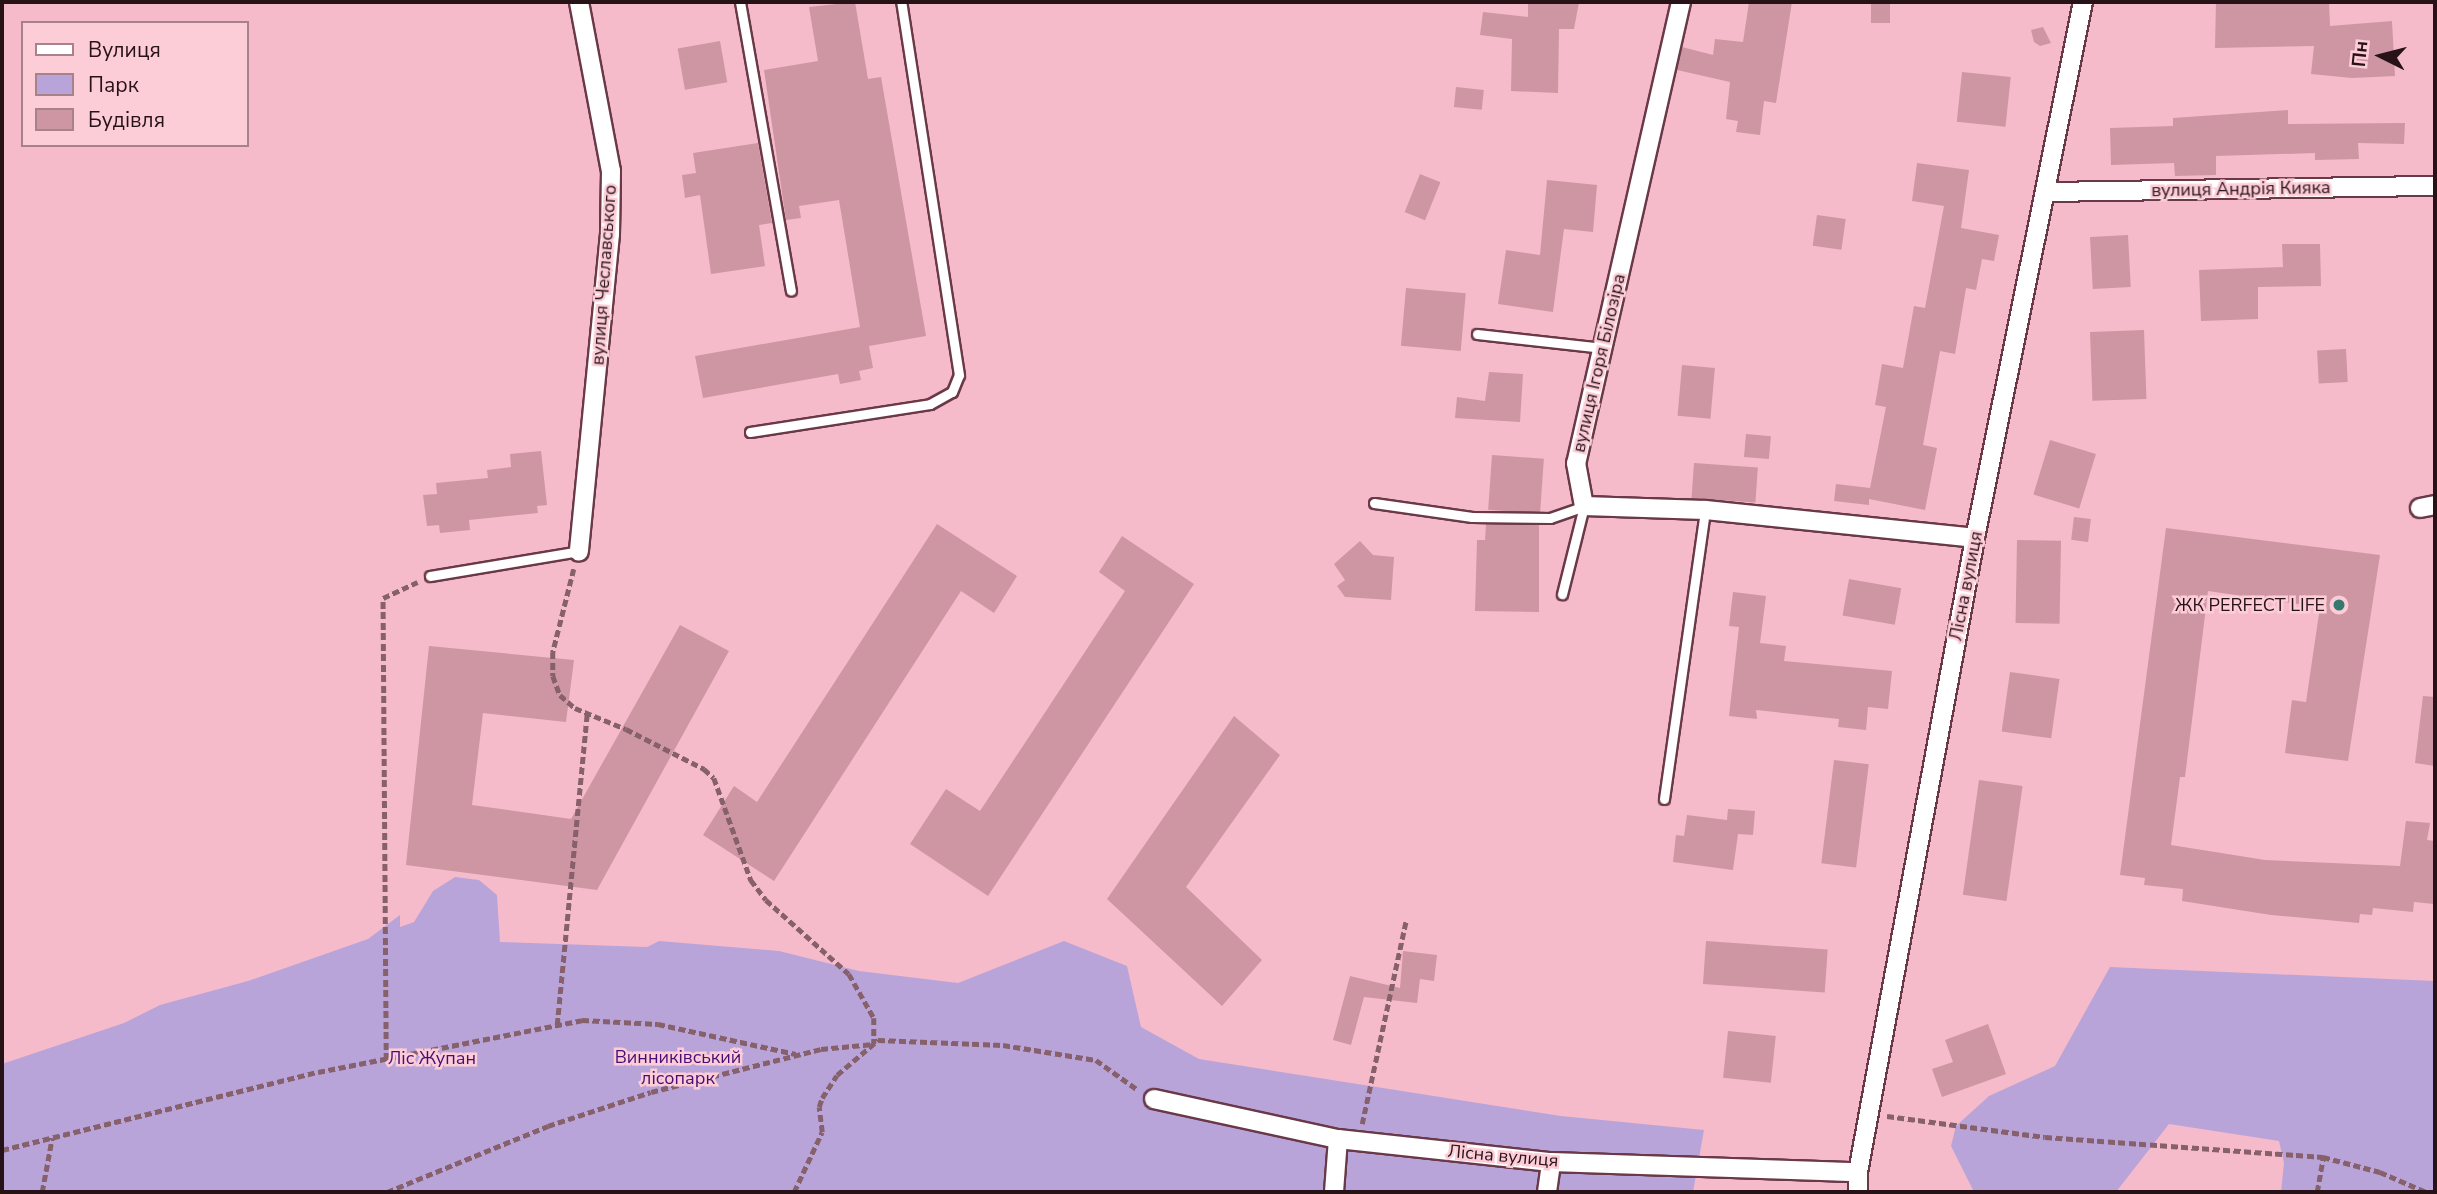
<!DOCTYPE html>
<meta charset="utf-8">
<style>
body{margin:0}
#map{position:relative;width:2437px;height:1194px;overflow:hidden;background:#f6bbca;font-family:"Nunito Sans",sans-serif}
div>[style]{position:absolute}
[style*='--x']{left:calc(var(--x)*1px);top:calc(var(--y)*1px);width:calc(var(--w)*1px);rotate:calc(var(--a)*1deg)}
.green>*{inset:0;background:#b9a4da}
.building>*{inset:0;background:#ce95a3;transform-origin:0 0}
.path>*{height:4.5px;margin-top:-2.25px;transform-origin:0;background:repeating-linear-gradient(90deg,#86606a 0 7px,transparent 0 10.5px)}
.roads{filter:drop-shadow(2px 0 #6a3948) drop-shadow(-2px 0 #6a3948) drop-shadow(0 2px #6a3948) drop-shadow(0 -2px #6a3948)}
.service>*{height:9px;margin:-4.5px;padding:0 4.5px;transform-origin:4.5px;border-radius:4.5px;background:#fff}
.minor>*{height:18px;margin:-9px;padding:0 9px;transform-origin:9px;border-radius:9px;background:#fff}
.dots>*{width:19px;height:19px;translate:-50% -50%;box-sizing:border-box;border:4px solid #fcccd7;border-radius:50%}
span{translate:-50% -50%;white-space:nowrap;text-align:center;line-height:1.15;-webkit-text-stroke:5px #fcccd7;paint-order:stroke}
.street-label{font-size:18px;color:#271218}
.poi-label{font-size:18px;color:#271218}
.right{translate:-100% -50%;text-align:right}
.park-label{font-size:18px;color:#450e75}
.frame{position:absolute;inset:0;border:4px solid #271218;pointer-events:none}
.legend{position:absolute;left:21px;top:21px;width:228px;height:126px;box-sizing:border-box;background:#fcccd7;border:2px solid #a7828b;margin:0;padding:9px 12px;list-style:none;font-size:21px;color:#271218}
.legend li{display:flex;align-items:center;gap:14px;height:35px}
.legend b{width:35px;border:2px solid #a7828b}
.north{position:absolute;left:2346px;top:21px;width:70px;height:70px;-webkit-text-stroke:5px #fcccd7;paint-order:stroke;rotate:276deg;font-size:19px;font-weight:700;line-height:28px;text-align:center;color:#271218}
.north::after{content:'';display:block;margin:auto;width:24px;height:32px;background:#271218;clip-path:polygon(50% 0,100% 100%,50% 72%,0 100%)}
</style>
<div id="map">
<div class="green">
<div style="clip-path:polygon(455px 877px,479px 880px,497px 895px,500px 942px,647px 947px,659px 941px,779px 951px,859px 971px,958px 983px,1064px 941px,1127px 966px,1141px 1027px,1199px 1059px,1561px 1116px,1704px 1130px,1693px 1192px,2px 1192px,2px 1064px,124px 1023px,160px 1005px,248px 981px,368px 939px,400px 915px,400px 927px,414px 922px,433px 891px)"></div>
<div style="clip-path:polygon(2110px 967px,2435px 981px,2435px 1192px,2281px 1192px,2284px 1163px,2279px 1141px,2169px 1124px,2116px 1192px,1974px 1192px,1951px 1146px,1956px 1126px,1989px 1096px,2055px 1066px)"></div>
</div>
<div class="building">
<div style="clip-path:polygon(855px 2px,868px 79px,881px 77px,926px 336px,869px 346px,873px 368px,859px 371px,861px 380px,840px 384px,838px 374px,703px 398px,695px 356px,860px 327px,839px 200px,799px 206px,801px 218px,786px 220px,764px 70px,818px 61px,809px 7px)"></div>
<div style="clip-path:polygon(1528px 2px,1579px 2px,1574px 29px,1559px 29px,1558px 93px,1511px 91px,1512px 39px,1480px 35px,1483px 12px,1528px 17px)"></div>
<div style="clip-path:polygon(1749px 2px,1792px 2px,1776px 103px,1764px 101px,1760px 135px,1736px 132px,1738px 121px,1726px 119px,1730px 82px,1677px 70px,1682px 47px,1713px 55px,1715px 39px,1743px 42px)"></div>
<div style="left:1871px;top:2px;width:19px;height:21px"></div>
<div style="clip-path:polygon(2216px 2px,2329px 2px,2330px 26px,2392px 21px,2395px 76px,2352px 78px,2311px 74px,2314px 46px,2215px 48px)"></div>
<div style="clip-path:polygon(2043px 27px,2051px 43px,2040px 46px,2034px 42px,2031px 30px)"></div>
<div style="left:720px;top:41px;width:42px;height:43px;rotate:80deg"></div>
<div style="left:1962px;top:72px;width:49px;height:50px;rotate:6deg"></div>
<div style="left:1456px;top:87px;width:28px;height:20px;rotate:6deg"></div>
<div style="clip-path:polygon(2288px 110px,2288px 124px,2405px 123px,2404px 144px,2358px 143px,2359px 159px,2315px 160px,2315px 153px,2216px 156px,2216px 175px,2175px 176px,2174px 163px,2111px 165px,2110px 128px,2173px 126px,2173px 118px)"></div>
<div style="clip-path:polygon(758px 143px,772px 223px,759px 225px,765px 266px,711px 274px,700px 195px,685px 198px,682px 175px,696px 173px,693px 153px)"></div>
<div style="clip-path:polygon(1917px 163px,1969px 170px,1961px 228px,1999px 235px,1994px 261px,1982px 259px,1976px 290px,1966px 288px,1955px 354px,1940px 351px,1923px 445px,1937px 448px,1925px 510px,1869px 499px,1869px 505px,1834px 501px,1836px 484px,1870px 488px,1886px 407px,1875px 405px,1882px 364px,1903px 368px,1914px 306px,1925px 308px,1944px 206px,1912px 201px)"></div>
<div style="left:1420px;top:174px;width:22px;height:41px;rotate:22deg"></div>
<div style="clip-path:polygon(1547px 180px,1597px 185px,1593px 232px,1564px 229px,1553px 312px,1498px 304px,1506px 250px,1540px 255px)"></div>
<div style="left:1817px;top:215px;width:29px;height:31px;rotate:8deg"></div>
<div style="left:2128px;top:235px;width:52px;height:38px;rotate:87deg"></div>
<div style="clip-path:polygon(2282px 244px,2320px 244px,2321px 286px,2258px 287px,2258px 319px,2201px 321px,2199px 270px,2283px 267px)"></div>
<div style="left:1406px;top:288px;width:60px;height:58px;rotate:5deg"></div>
<div style="left:2144px;top:330px;width:69px;height:54px;rotate:88deg"></div>
<div style="left:2346px;top:349px;width:33px;height:29px;rotate:87deg"></div>
<div style="left:1682px;top:365px;width:33px;height:51px;rotate:5deg"></div>
<div style="clip-path:polygon(1489px 372px,1523px 374px,1520px 422px,1455px 418px,1457px 397px,1485px 401px)"></div>
<div style="left:1746px;top:434px;width:25px;height:23px;rotate:5deg"></div>
<div style="left:2050px;top:440px;width:48px;height:57px;rotate:17deg"></div>
<div style="clip-path:polygon(541px 451px,547px 505px,537px 506px,538px 513px,469px 520px,470px 530px,440px 533px,439px 525px,427px 526px,423px 495px,437px 494px,436px 483px,488px 478px,487px 470px,511px 467px,510px 454px)"></div>
<div style="left:1492px;top:455px;width:52px;height:55px;rotate:4deg"></div>
<div style="left:1694px;top:463px;width:64px;height:35px;rotate:4deg"></div>
<div style="left:2074px;top:517px;width:17px;height:23px;rotate:7deg"></div>
<div style="clip-path:polygon(937px 524px,1017px 576px,994px 613px,961px 591px,774px 881px,703px 835px,734px 786px,757px 802px)"></div>
<div style="clip-path:polygon(1486px 524px,1539px 525px,1539px 612px,1475px 611px,1477px 540px,1485px 540px)"></div>
<div style="clip-path:polygon(2166px 528px,2380px 555px,2348px 761px,2285px 753px,2292px 700px,2306px 702px,2320px 607px,2208px 591px,2185px 777px,2180px 777px,2171px 845px,2265px 860px,2400px 866px,2406px 821px,2430px 823px,2427px 840px,2435px 841px,2434px 904px,2414px 902px,2413px 912px,2373px 908px,2372px 915px,2360px 914px,2359px 923px,2271px 915px,2182px 901px,2183px 889px,2144px 885px,2145px 878px,2120px 875px)"></div>
<div style="clip-path:polygon(1122px 536px,1194px 584px,988px 896px,910px 844px,946px 789px,980px 811px,1125px 591px,1099px 572px)"></div>
<div style="left:2017px;top:540px;width:44px;height:83px;rotate:1deg"></div>
<div style="clip-path:polygon(1360px 541px,1373px 555px,1394px 557px,1391px 600px,1345px 597px,1337px 586px,1345px 580px,1334px 564px)"></div>
<div style="left:1849px;top:579px;width:53px;height:37px;rotate:10deg"></div>
<div style="clip-path:polygon(1733px 592px,1766px 596px,1760px 643px,1786px 646px,1784px 661px,1892px 671px,1888px 709px,1868px 707px,1866px 730px,1838px 727px,1839px 719px,1756px 710px,1757px 719px,1729px 716px,1739px 627px,1729px 626px)"></div>
<div style="clip-path:polygon(680px 625px,729px 651px,597px 890px,406px 865px,429px 646px,574px 660px,566px 722px,483px 713px,472px 805px,571px 819px)"></div>
<div style="left:2010px;top:672px;width:50px;height:60px;rotate:8deg"></div>
<div style="clip-path:polygon(2423px 696px,2435px 697px,2435px 766px,2415px 763px)"></div>
<div style="clip-path:polygon(1234px 716px,1280px 755px,1186px 887px,1262px 960px,1222px 1006px,1107px 899px)"></div>
<div style="left:1834px;top:760px;width:35px;height:104px;rotate:7deg"></div>
<div style="left:1979px;top:780px;width:44px;height:116px;rotate:8deg"></div>
<div style="clip-path:polygon(1728px 809px,1755px 811px,1753px 835px,1738px 834px,1733px 870px,1673px 862px,1676px 835px,1684px 836px,1687px 815px,1727px 820px)"></div>
<div style="left:1706px;top:941px;width:122px;height:43px;rotate:4deg"></div>
<div style="clip-path:polygon(1403px 951px,1437px 955px,1434px 981px,1420px 979px,1417px 1003px,1364px 997px,1351px 1045px,1333px 1040px,1350px 976px,1400px 988px)"></div>
<div style="clip-path:polygon(1988px 1024px,2006px 1074px,1942px 1097px,1932px 1069px,1953px 1062px,1945px 1040px)"></div>
<div style="left:1728px;top:1031px;width:48px;height:47px;rotate:6deg"></div>
</div>
<div class="path">
<div style="--x:574;--y:569;--w:86;--a:104.2"></div>
<div style="--x:553;--y:652;--w:24;--a:90"></div>
<div style="--x:553;--y:676;--w:20;--a:70"></div>
<div style="--x:560;--y:695;--w:20;--a:41"></div>
<div style="--x:575;--y:708;--w:55;--a:22.4"></div>
<div style="--x:626;--y:729;--w:88;--a:27.1"></div>
<div style="--x:704;--y:769;--w:13;--a:42"></div>
<div style="--x:714;--y:778;--w:109;--a:70.1"></div>
<div style="--x:751;--y:880;--w:25;--a:53"></div>
<div style="--x:766;--y:900;--w:111;--a:41.7"></div>
<div style="--x:849;--y:974;--w:51;--a:60.4"></div>
<div style="--x:874;--y:1018;--w:26;--a:90"></div>
<div style="--x:557;--y:1025;--w:312;--a:-84.5"></div>
<div style="--x:386;--y:1060;--w:462;--a:-90.4"></div>
<div style="--x:383;--y:598;--w:38;--a:-25"></div>
<div style="--x:1887;--y:1116;--w:159;--a:7.6"></div>
<div style="--x:2045;--y:1137;--w:279;--a:4.1"></div>
<div style="--x:2323;--y:1157;--w:59;--a:14.7"></div>
<div style="--x:2380;--y:1172;--w:50;--a:23.5"></div>
<div style="--x:1362;--y:1124;--w:208;--a:-77.8"></div>
<div style="--x:2;--y:1150;--w:325;--a:-13.9"></div>
<div style="--x:318;--y:1072;--w:269;--a:-11.1"></div>
<div style="--x:582;--y:1020;--w:76;--a:3"></div>
<div style="--x:658;--y:1024;--w:141;--a:12.3"></div>
<div style="--x:42;--y:1192;--w:55;--a:-79.5"></div>
<div style="--x:387;--y:1192;--w:174;--a:-22.3"></div>
<div style="--x:548;--y:1126;--w:108;--a:-18.3"></div>
<div style="--x:651;--y:1092;--w:175;--a:-14.2"></div>
<div style="--x:821;--y:1049;--w:53;--a:-5.4"></div>
<div style="--x:794;--y:1192;--w:66;--a:-65"></div>
<div style="--x:822;--y:1132;--w:25;--a:-97"></div>
<div style="--x:819;--y:1107;--w:9;--a:-72"></div>
<div style="--x:822;--y:1098;--w:27;--a:-57"></div>
<div style="--x:837;--y:1075;--w:54;--a:-40.5"></div>
<div style="--x:878;--y:1040;--w:125;--a:2.3"></div>
<div style="--x:1003;--y:1045;--w:94;--a:9.2"></div>
<div style="--x:1096;--y:1060;--w:52;--a:35.5"></div>
<div style="--x:2317;--y:1192;--w:36;--a:-80"></div>
</div>
<div class="roads">
<div class="service">
<div style="--x:740;--y:2;--w:293;--a:80"></div>
<div style="--x:1477;--y:334;--w:127;--a:6.3"></div>
<div style="--x:750;--y:432;--w:182;--a:-8.8"></div>
<div style="--x:930;--y:404;--w:25;--a:-29"></div>
<div style="--x:952;--y:392;--w:18;--a:-68"></div>
<div style="--x:959;--y:375;--w:377;--a:-98.8"></div>
<div style="--x:1374;--y:503;--w:99;--a:8.1"></div>
<div style="--x:1472;--y:517;--w:78;--a:0.7"></div>
<div style="--x:1550;--y:518;--w:36;--a:-19"></div>
<div style="--x:1584;--y:506;--w:91;--a:104"></div>
<div style="--x:430;--y:576;--w:151;--a:-9.5"></div>
<div style="--x:1664;--y:799;--w:292;--a:-81.9"></div>
</div>
<div class="minor">
<div style="--x:579;--y:2;--w:172;--a:79.3"></div>
<div style="--x:611;--y:171;--w:63;--a:90.9"></div>
<div style="--x:610;--y:234;--w:319;--a:95.6"></div>
<div style="--x:1681;--y:2;--w:473;--a:102.8"></div>
<div style="--x:1576;--y:463;--w:44;--a:79.5"></div>
<div style="--x:1584;--y:506;--w:121;--a:1.9"></div>
<div style="--x:1705;--y:510;--w:271;--a:5.9"></div>
<div style="--x:2047;--y:192;--w:388;--a:-0.9"></div>
<div style="--x:2420;--y:508;--w:15;--a:-11"></div>
<div style="--x:1154;--y:1099;--w:188;--a:12.3"></div>
<div style="--x:1338;--y:1139;--w:214;--a:6.2"></div>
<div style="--x:1551;--y:1162;--w:307;--a:1.9"></div>
<div style="--x:1334;--y:1192;--w:53;--a:-85.7"></div>
<div style="--x:1547;--y:1192;--w:30;--a:-82"></div>
<div style="--x:1858;--y:1192;--w:20;--a:-90"></div>
<div style="--x:1858;--y:1172;--w:645;--a:-79.54"></div>
<div style="--x:1975;--y:538;--w:547;--a:-78.61"></div>
</div>
</div>
<div class="dots">
<div style="left:2339px;top:605px;background:#33796e"></div>
</div>
<div class="street-label">
<span style="left:2241px;top:189px;rotate:-1deg">вулиця Андрія Кияка</span>
<span style="left:604px;top:275px;rotate:-86deg">вулиця Чеславського</span>
<span style="left:1599px;top:363px;rotate:-77deg">вулиця Ігоря Білозіра</span>
<span style="left:1966px;top:586px;rotate:-79deg">Лісна вулиця</span>
<span style="left:1503px;top:1156px;rotate:5deg">Лісна вулиця</span>
</div>
<div class="poi-label">
<span class="right" style="left:2325px;top:605px">ЖК PERFECT LIFE</span>
</div>
<div class="park-label">
<span style="left:432px;top:1058px">Ліс Жупан</span>
<span style="left:678px;top:1068px">Винниківський<br>лісопарк</span>
</div>
<div class="frame"></div>
<ul class="legend">
<li><b style="height:9px;background:#fff"></b>Вулиця</li>
<li><b style="height:19px;background:#b9a4da"></b>Парк</li>
<li><b style="height:19px;background:#ce95a3"></b>Будівля</li>
</ul>
<div class="north">Пн</div>
</div>
